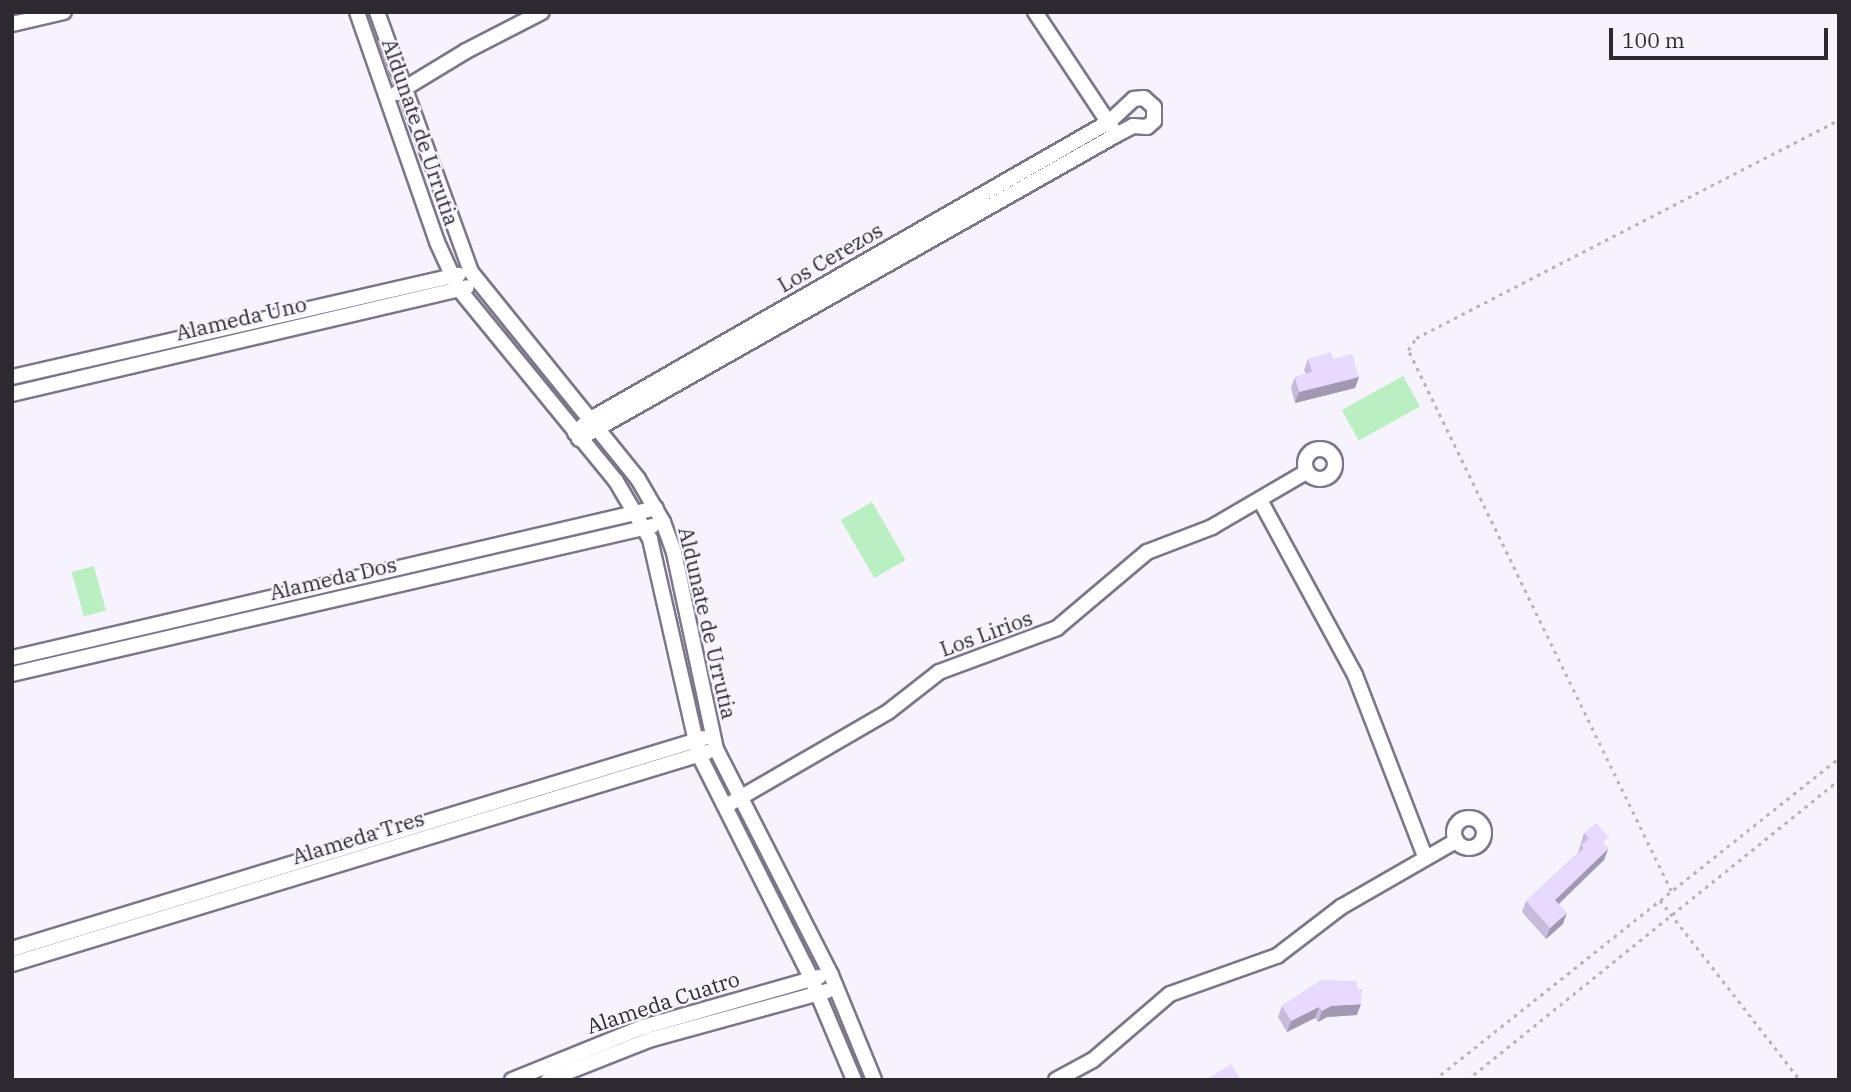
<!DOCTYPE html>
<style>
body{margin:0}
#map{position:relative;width:1851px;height:1092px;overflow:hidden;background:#f6f3fc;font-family:"IBM Plex Serif",serif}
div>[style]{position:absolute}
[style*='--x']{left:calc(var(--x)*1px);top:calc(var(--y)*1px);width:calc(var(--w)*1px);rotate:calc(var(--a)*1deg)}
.green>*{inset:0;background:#baefc1;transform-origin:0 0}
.path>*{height:2.5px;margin-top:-1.25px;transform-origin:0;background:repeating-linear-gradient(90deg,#b7b4bd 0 3.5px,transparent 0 8.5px)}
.roads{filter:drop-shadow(2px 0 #7d7689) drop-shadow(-2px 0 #7d7689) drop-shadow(0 2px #7d7689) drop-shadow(0 -2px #7d7689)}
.street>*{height:14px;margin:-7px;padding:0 7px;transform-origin:7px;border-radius:7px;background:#fff}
.street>.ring{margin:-7px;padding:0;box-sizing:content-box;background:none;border:14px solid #fff;border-radius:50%}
.wall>*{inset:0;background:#c7bbdb}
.shaded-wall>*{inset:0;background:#a298b2}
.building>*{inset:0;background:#e7d9ff}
span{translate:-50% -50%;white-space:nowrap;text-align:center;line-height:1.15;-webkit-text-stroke:5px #f6f3fc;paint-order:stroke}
.street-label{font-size:21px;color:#2c2931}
.frame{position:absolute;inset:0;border:14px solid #2c2931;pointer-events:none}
.scale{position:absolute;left:1609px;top:28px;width:219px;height:32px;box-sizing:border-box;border:4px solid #2c2931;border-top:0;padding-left:9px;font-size:21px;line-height:24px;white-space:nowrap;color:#2c2931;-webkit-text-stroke:5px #f6f3fc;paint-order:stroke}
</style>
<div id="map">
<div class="green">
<div style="left:1403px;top:376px;width:35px;height:70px;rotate:61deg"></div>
<div style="left:872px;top:502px;width:67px;height:36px;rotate:60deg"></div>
<div style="left:94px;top:566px;width:46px;height:23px;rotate:75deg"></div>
</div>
<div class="path">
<div style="--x:1671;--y:891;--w:602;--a:-115.93"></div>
<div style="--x:1408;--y:350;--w:14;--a:-56"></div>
<div style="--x:1416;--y:338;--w:476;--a:-27.3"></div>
<div style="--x:1660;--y:900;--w:228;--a:52.1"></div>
<div style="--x:1434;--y:1080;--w:517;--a:-38.49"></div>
<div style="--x:1467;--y:1080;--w:478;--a:-38.9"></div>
</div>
<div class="roads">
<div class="street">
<div style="--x:357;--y:12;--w:244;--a:70.8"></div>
<div style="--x:437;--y:242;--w:51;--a:65.5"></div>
<div style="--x:458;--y:288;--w:249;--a:50.7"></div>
<div style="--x:616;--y:481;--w:67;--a:59.6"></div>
<div style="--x:650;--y:539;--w:221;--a:77.2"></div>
<div style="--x:699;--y:755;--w:250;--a:63.3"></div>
<div style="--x:811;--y:978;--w:111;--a:67.1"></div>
<div style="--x:377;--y:12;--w:276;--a:70.1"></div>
<div style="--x:471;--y:272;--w:266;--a:51.1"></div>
<div style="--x:638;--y:479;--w:50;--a:59.8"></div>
<div style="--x:663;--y:522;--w:33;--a:70"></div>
<div style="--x:674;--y:553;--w:200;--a:77.9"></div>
<div style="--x:716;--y:749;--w:254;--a:63"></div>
<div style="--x:831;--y:975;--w:113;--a:67.7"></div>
<div style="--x:1035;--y:12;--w:139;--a:56.4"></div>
<div style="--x:12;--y:24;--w:53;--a:-13"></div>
<div style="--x:397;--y:93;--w:81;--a:-31.3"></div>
<div style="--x:466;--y:51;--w:85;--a:-27.2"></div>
<div style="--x:12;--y:377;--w:458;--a:-12.9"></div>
<div style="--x:12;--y:394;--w:467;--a:-13.2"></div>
<div style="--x:575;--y:433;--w:19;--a:-43"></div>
<div style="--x:589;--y:420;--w:599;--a:-29.82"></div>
<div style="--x:1109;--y:122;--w:34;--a:-43"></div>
<div style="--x:1134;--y:99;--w:10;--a:-6"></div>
<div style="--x:1144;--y:98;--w:13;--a:42"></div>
<div style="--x:1154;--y:107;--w:14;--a:90"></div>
<div style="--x:1154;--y:121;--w:9;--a:139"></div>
<div style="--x:1147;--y:127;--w:14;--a:-176"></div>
<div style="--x:1133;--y:126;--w:19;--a:152"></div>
<div style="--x:1116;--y:135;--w:617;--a:150.49"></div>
<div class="ring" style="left:1305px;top:449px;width:16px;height:16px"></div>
<div style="--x:1260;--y:500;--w:199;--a:61.5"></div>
<div style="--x:1355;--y:675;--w:194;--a:68.9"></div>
<div style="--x:12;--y:658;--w:661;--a:-13.11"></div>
<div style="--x:12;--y:674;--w:657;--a:-13.02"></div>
<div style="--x:731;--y:803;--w:181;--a:-30.1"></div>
<div style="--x:888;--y:712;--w:65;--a:-38.1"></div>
<div style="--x:939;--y:672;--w:126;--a:-20.4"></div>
<div style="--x:1057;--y:628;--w:118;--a:-40.2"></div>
<div style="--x:1147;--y:552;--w:70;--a:-21"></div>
<div style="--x:1212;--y:527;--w:109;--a:-30.3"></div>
<div class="ring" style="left:1454px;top:818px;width:16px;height:16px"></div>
<div style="--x:12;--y:949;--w:723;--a:-16.96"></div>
<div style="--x:12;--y:964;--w:727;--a:-16.96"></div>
<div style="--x:512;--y:1080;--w:141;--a:-22"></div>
<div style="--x:643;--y:1027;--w:183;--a:-15.9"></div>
<div style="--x:548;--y:1080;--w:109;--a:-21.6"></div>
<div style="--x:649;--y:1040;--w:185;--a:-15.4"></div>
<div style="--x:1056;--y:1080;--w:42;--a:-28.4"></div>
<div style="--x:1093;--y:1060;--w:101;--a:-40.6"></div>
<div style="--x:1170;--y:994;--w:114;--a:-19.6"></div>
<div style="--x:1277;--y:956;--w:81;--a:-37.4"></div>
<div style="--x:1341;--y:907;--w:133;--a:-29.9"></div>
</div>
</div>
<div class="wall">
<div style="clip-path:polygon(1308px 359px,1333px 359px,1359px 377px,1355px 388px,1295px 403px,1291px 388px,1295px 377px,1306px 374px,1304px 370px)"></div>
<div style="clip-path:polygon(1584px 833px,1606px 846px,1608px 849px,1604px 860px,1559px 904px,1563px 924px,1546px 939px,1522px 912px,1526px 901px,1578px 853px)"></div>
<div style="clip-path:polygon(1322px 980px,1357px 1015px,1327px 1017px,1318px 1022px,1315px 1018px,1287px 1032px,1278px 1017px,1282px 1006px)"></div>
</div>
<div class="shaded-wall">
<div style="clip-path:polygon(1359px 377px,1355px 388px,1295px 403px,1299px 392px)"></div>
<div style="clip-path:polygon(1608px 849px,1604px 860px,1551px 911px,1555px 900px)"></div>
<div style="clip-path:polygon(1567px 913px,1563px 924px,1546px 939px,1550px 928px)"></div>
<div style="clip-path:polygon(1361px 1004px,1357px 1015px,1327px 1017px,1318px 1022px,1322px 1011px,1331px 1006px)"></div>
<div style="clip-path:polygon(1319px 1007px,1315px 1018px,1287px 1032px,1291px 1021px)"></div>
</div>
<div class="building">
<div style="clip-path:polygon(1331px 352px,1333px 359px,1352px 354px,1359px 377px,1299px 392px,1295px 377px,1312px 372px,1308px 359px)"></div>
<div style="clip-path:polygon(1596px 823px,1609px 837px,1603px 842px,1608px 849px,1555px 900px,1567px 913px,1550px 928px,1526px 901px,1584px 848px,1581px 845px,1589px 838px,1584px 833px)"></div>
<div style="clip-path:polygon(1322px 980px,1357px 981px,1357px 989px,1362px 989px,1361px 1004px,1331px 1006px,1322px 1011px,1319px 1007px,1291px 1021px,1282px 1006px)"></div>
<div style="clip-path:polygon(1231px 1064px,1241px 1080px,1206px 1080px)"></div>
</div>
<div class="street-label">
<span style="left:421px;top:132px;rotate:71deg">Aldunate de Urrutia</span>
<span style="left:830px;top:257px;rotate:-30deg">Los Cerezos</span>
<span style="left:241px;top:318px;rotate:-13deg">Alameda Uno</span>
<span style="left:333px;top:578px;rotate:-13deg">Alameda Dos</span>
<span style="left:708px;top:623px;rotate:77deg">Aldunate de Urrutia</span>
<span style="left:986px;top:633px;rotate:-20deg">Los Lirios</span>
<span style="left:358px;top:837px;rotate:-17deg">Alameda Tres</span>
<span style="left:663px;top:1002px;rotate:-18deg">Alameda Cuatro</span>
</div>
<div class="frame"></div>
<div class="scale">100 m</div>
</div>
